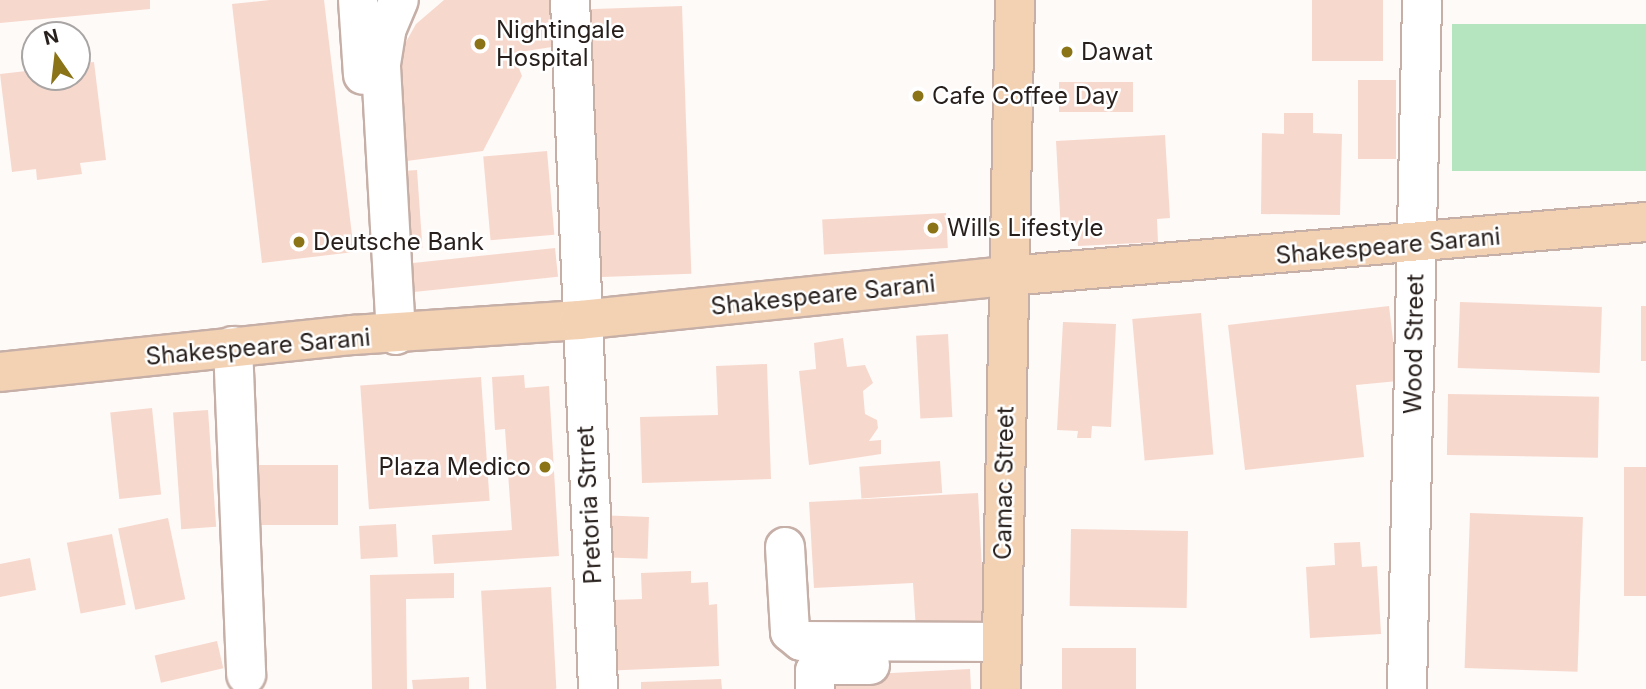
<!DOCTYPE html>
<style>
body{margin:0}
#map{position:relative;width:1646px;height:689px;overflow:hidden;background:#fefaf8;font-family:Inter,sans-serif}
div>[style]{position:absolute}
[style*='--x']{left:calc(var(--x)*1px);top:calc(var(--y)*1px);width:calc(var(--w)*1px);rotate:calc(var(--a)*1deg)}
.green>*{inset:0;background:#b5e5be;transform-origin:0 0}
.building>*{inset:0;background:#f7d8cd;transform-origin:0 0}
.roads{filter:drop-shadow(2px 0 #c6afa7) drop-shadow(-2px 0 #c6afa7) drop-shadow(0 2px #c6afa7) drop-shadow(0 -2px #c6afa7)}
.minor>*{height:38px;margin:-19px;padding:0 19px;transform-origin:19px;border-radius:19px;background:#fff}
.major>*{height:38px;margin:-19px;padding:0 19px;transform-origin:19px;border-radius:19px;background:#f3d2b4}
.dots>*{width:19px;height:19px;translate:-50% -50%;box-sizing:border-box;border:4px solid #fff;border-radius:50%}
span{translate:-50% -50%;white-space:nowrap;text-align:center;line-height:1.15;-webkit-text-stroke:5px #fff;paint-order:stroke}
.poi-label{font-size:24px;color:#271f1c}
.left{translate:0 -50%;text-align:left}
.right{translate:-100% -50%;text-align:right}
.street-label{font-size:24px;color:#271f1c}
.north{position:absolute;left:21px;top:21px;width:70px;height:70px;box-sizing:border-box;background:#fff;border:2px solid #a9a5a4;border-radius:50%;rotate:346deg;font-size:19px;font-weight:700;line-height:28px;text-align:center;color:#271f1c}
.north::after{content:'';display:block;margin:auto;width:24px;height:32px;background:#8b7417;clip-path:polygon(50% 0,100% 100%,50% 72%,0 100%)}
</style>
<div id="map">
<div class="green">
<div style="left:1646px;top:24px;width:147px;height:194px;rotate:90deg"></div>
</div>
<div class="building">
<div style="clip-path:polygon(0 0,150px 0,150px 9px,0 23px)"></div>
<div style="clip-path:polygon(270px 0,324px 0,354px 252px,262px 263px,232px 4px)"></div>
<div style="clip-path:polygon(444px 0,563px 0,565px 45px,513px 53px,522px 76px,483px 151px,399px 162px,397px 58px,416px 24px)"></div>
<div style="left:1312px;top:0;width:71px;height:61px"></div>
<div style="left:682px;top:6px;width:268px;height:103px;rotate:88deg"></div>
<div style="clip-path:polygon(94px 62px,106px 160px,80px 163px,82px 174px,37px 180px,36px 169px,12px 172px,0 74px,35px 70px,35px 77px,77px 77px,77px 64px)"></div>
<div style="left:1396px;top:80px;width:79px;height:38px;rotate:90deg"></div>
<div style="left:1133px;top:82px;width:30px;height:74px;rotate:90deg"></div>
<div style="clip-path:polygon(1284px 113px,1313px 113px,1313px 133px,1342px 134px,1340px 215px,1261px 214px,1262px 133px,1284px 134px)"></div>
<div style="clip-path:polygon(1165px 135px,1170px 218px,1157px 219px,1158px 242px,1078px 246px,1077px 231px,1061px 232px,1056px 141px)"></div>
<div style="left:547px;top:151px;width:84px;height:64px;rotate:85deg"></div>
<div style="left:417px;top:170px;width:78px;height:28px;rotate:86deg"></div>
<div style="left:946px;top:213px;width:35px;height:124px;rotate:87deg"></div>
<div style="left:555px;top:248px;width:29px;height:157px;rotate:84deg"></div>
<div style="left:1460px;top:302px;width:142px;height:66px;rotate:2deg"></div>
<div style="clip-path:polygon(1389px 306px,1398px 381px,1356px 385px,1364px 457px,1245px 470px,1228px 325px)"></div>
<div style="left:1641px;top:306px;width:5px;height:55px"></div>
<div style="left:1201px;top:313px;width:142px;height:69px;rotate:85deg"></div>
<div style="clip-path:polygon(1063px 322px,1116px 324px,1111px 427px,1092px 426px,1091px 438px,1077px 438px,1078px 431px,1057px 430px)"></div>
<div style="left:948px;top:334px;width:83px;height:32px;rotate:87deg"></div>
<div style="clip-path:polygon(843px 338px,847px 367px,865px 365px,873px 383px,863px 391px,865px 414px,877px 420px,878px 428px,869px 441px,881px 440px,881px 454px,809px 465px,799px 371px,816px 369px,814px 343px)"></div>
<div style="clip-path:polygon(767px 364px,771px 479px,642px 483px,640px 417px,718px 415px,716px 366px)"></div>
<div style="clip-path:polygon(524px 375px,525px 388px,549px 386px,559px 556px,434px 564px,432px 535px,512px 530px,505px 429px,495px 430px,492px 377px)"></div>
<div style="left:481px;top:377px;width:124px;height:121px;rotate:86deg"></div>
<div style="left:1448px;top:394px;width:151px;height:61px;rotate:1deg"></div>
<div style="left:152px;top:408px;width:87px;height:42px;rotate:84deg"></div>
<div style="left:208px;top:410px;width:117px;height:35px;rotate:86deg"></div>
<div style="left:940px;top:461px;width:32px;height:81px;rotate:86deg"></div>
<div style="left:338px;top:465px;width:60px;height:83px;rotate:90deg"></div>
<div style="left:1624px;top:467px;width:22px;height:129px"></div>
<div style="clip-path:polygon(978px 493px,985px 626px,916px 630px,913px 583px,814px 588px,809px 502px)"></div>
<div style="left:1470px;top:513px;width:113px;height:155px;rotate:2deg"></div>
<div style="left:595px;top:515px;width:54px;height:42px;rotate:2deg"></div>
<div style="left:168px;top:518px;width:83px;height:51px;rotate:78deg"></div>
<div style="left:396px;top:524px;width:33px;height:37px;rotate:87deg"></div>
<div style="left:1071px;top:529px;width:117px;height:77px;rotate:1deg"></div>
<div style="left:112px;top:534px;width:72px;height:46px;rotate:79deg"></div>
<div style="clip-path:polygon(1360px 542px,1362px 567px,1377px 566px,1381px 634px,1310px 638px,1306px 567px,1335px 565px,1334px 543px)"></div>
<div style="clip-path:polygon(30px 558px,36px 590px,0 597px,0 564px)"></div>
<div style="clip-path:polygon(691px 571px,691px 583px,708px 582px,709px 605px,717px 604px,719px 666px,601px 671px,612px 600px,642px 599px,641px 573px)"></div>
<div style="clip-path:polygon(454px 573px,454px 598px,406px 599px,407px 689px,372px 689px,370px 575px)"></div>
<div style="left:551px;top:587px;width:102px;height:70px;rotate:87deg"></div>
<div style="left:217px;top:641px;width:28px;height:64px;rotate:77deg"></div>
<div style="left:1062px;top:648px;width:74px;height:41px"></div>
<div style="clip-path:polygon(970px 669px,971px 689px,834px 689px,833px 676px)"></div>
<div style="clip-path:polygon(469px 677px,469px 689px,413px 689px,412px 680px)"></div>
<div style="clip-path:polygon(721px 679px,722px 689px,641px 689px,641px 682px)"></div>
</div>
<div class="roads">
<div class="minor">
<div style="--x:358;--y:0;--w:75;--a:86.2"></div>
<div style="--x:570;--y:0;--w:690;--a:87.67"></div>
<div style="--x:396;--y:335;--w:271;--a:-93.2"></div>
<div style="--x:381;--y:64;--w:36;--a:-81"></div>
<div style="--x:387;--y:28;--w:30;--a:-67"></div>
<div style="--x:233;--y:346;--w:329;--a:87.7"></div>
<div style="--x:785;--y:547;--w:85;--a:86.6"></div>
<div style="--x:790;--y:632;--w:14;--a:39"></div>
<div style="--x:801;--y:641;--w:200;--a:0.3"></div>
<div style="--x:815;--y:689;--w:18;--a:-90"></div>
<div style="--x:815;--y:671;--w:8;--a:-50"></div>
<div style="--x:820;--y:665;--w:50;--a:0"></div>
<div style="--x:1407;--y:689;--w:689;--a:-88.75"></div>
</div>
<div class="major">
<div style="--x:0;--y:372;--w:355;--a:-6"></div>
<div style="--x:353;--y:335;--w:227;--a:-3.8"></div>
<div style="--x:580;--y:320;--w:430;--a:-5.9"></div>
<div style="--x:1008;--y:276;--w:640;--a:-4.84"></div>
<div style="--x:1001;--y:689;--w:689;--a:-88.84"></div>
</div>
</div>
<div class="dots">
<div style="left:480px;top:44px;background:#8b7417"></div>
<div style="left:1067px;top:52px;background:#8b7417"></div>
<div style="left:918px;top:96px;background:#8b7417"></div>
<div style="left:933px;top:228px;background:#8b7417"></div>
<div style="left:299px;top:242px;background:#8b7417"></div>
<div style="left:545px;top:467px;background:#8b7417"></div>
</div>
<div class="poi-label">
<span class="left" style="left:496px;top:44px">Nightingale<br>Hospital</span>
<span class="left" style="left:1081px;top:52px">Dawat</span>
<span class="left" style="left:932px;top:96px">Cafe Coffee Day</span>
<span class="left" style="left:947px;top:228px">Wills Lifestyle</span>
<span class="left" style="left:313px;top:242px">Deutsche Bank</span>
<span class="right" style="left:531px;top:467px">Plaza Medico</span>
</div>
<div class="street-label">
<span style="left:1388px;top:246px;rotate:-5deg">Shakespeare Sarani</span>
<span style="left:823px;top:295px;rotate:-6deg">Shakespeare Sarani</span>
<span style="left:1414px;top:344px;rotate:-89deg">Wood Street</span>
<span style="left:258px;top:347px;rotate:-5deg">Shakespeare Sarani</span>
<span style="left:1004px;top:483px;rotate:-89deg">Camac Street</span>
<span style="left:589px;top:505px;rotate:-93deg">Pretoria Strret</span>
</div>
<div class="north">N</div>
</div>
